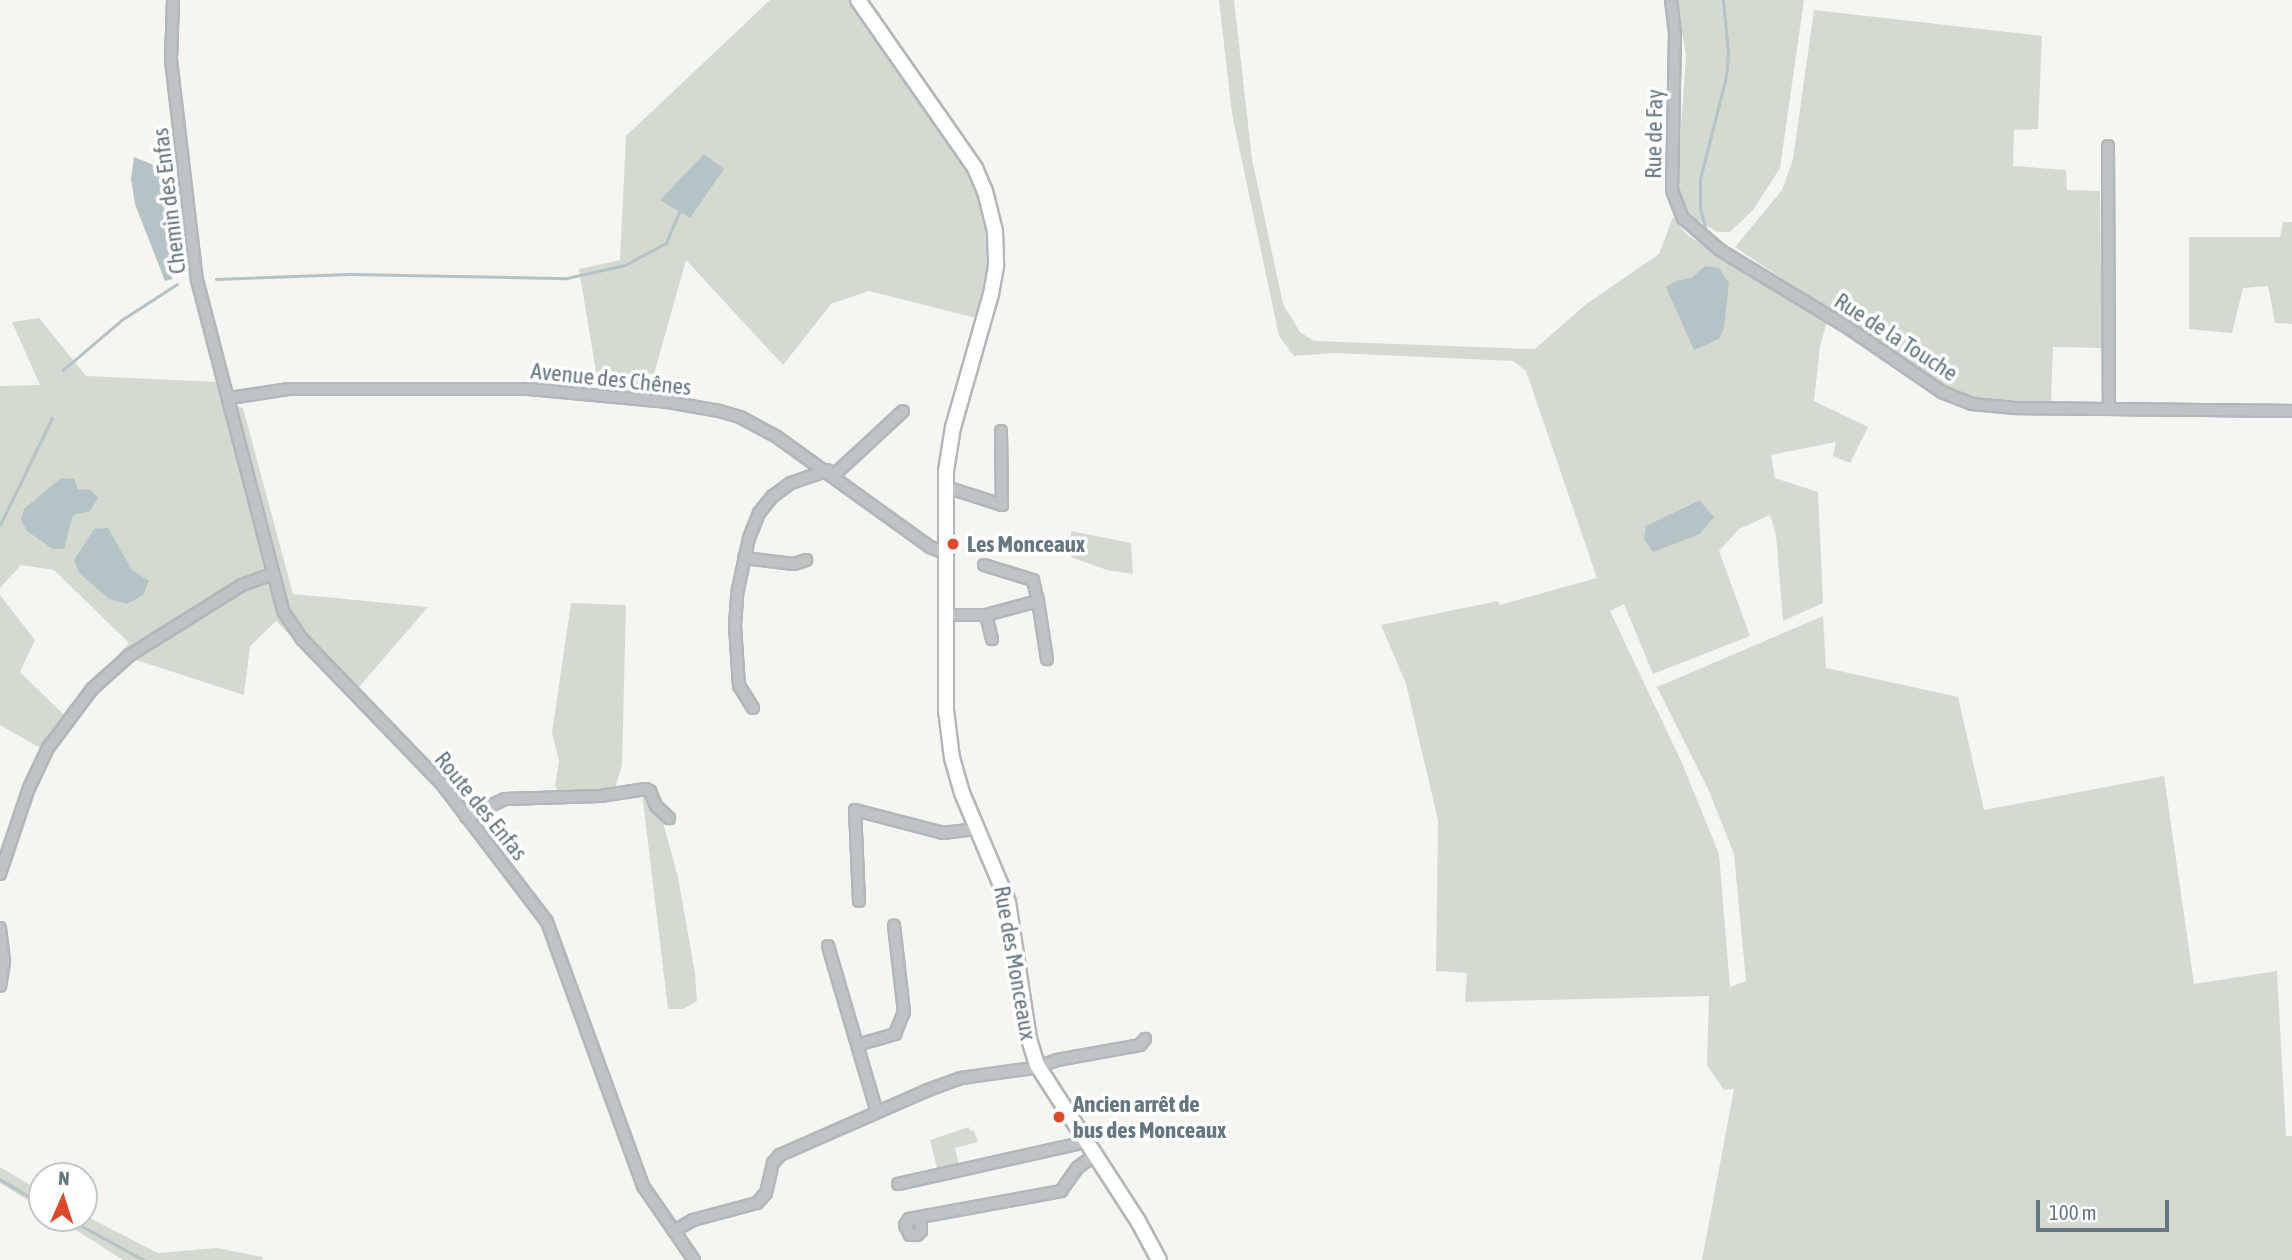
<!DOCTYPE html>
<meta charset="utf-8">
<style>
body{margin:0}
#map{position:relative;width:2292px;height:1260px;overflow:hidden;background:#f5f5f2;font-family:"Asap Condensed",sans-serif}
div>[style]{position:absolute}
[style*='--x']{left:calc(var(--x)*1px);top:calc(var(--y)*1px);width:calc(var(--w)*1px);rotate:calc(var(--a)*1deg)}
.green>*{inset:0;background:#d5dad1}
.water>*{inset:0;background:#b5c2c6}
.stream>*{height:2.5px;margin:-1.25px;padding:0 1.25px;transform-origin:1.25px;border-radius:1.25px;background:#b5c2c6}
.roads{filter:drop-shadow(2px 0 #b1b7bb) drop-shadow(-2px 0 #b1b7bb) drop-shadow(0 2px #b1b7bb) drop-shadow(0 -2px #b1b7bb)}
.street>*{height:10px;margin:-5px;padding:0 5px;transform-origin:5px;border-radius:5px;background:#bfc3c6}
.secondary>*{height:14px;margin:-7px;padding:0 7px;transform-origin:7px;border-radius:7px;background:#fff}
.dots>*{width:19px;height:19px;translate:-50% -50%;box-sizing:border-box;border:4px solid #fff;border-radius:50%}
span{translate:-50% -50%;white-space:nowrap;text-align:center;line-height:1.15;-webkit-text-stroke:7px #fff;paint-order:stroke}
.street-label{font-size:23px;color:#657782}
.poi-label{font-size:23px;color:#657782;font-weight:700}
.left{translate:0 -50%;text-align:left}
.north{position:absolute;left:28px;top:1162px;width:70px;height:70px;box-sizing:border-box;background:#fff;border:2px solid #c1c9cd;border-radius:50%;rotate:3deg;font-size:19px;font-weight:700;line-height:28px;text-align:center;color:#657782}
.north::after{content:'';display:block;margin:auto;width:24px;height:32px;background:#dd4a2a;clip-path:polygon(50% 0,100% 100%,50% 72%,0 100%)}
.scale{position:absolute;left:2036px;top:1200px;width:133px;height:32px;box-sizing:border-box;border:4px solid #657782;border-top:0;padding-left:9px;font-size:21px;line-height:24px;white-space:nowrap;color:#657782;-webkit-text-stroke:5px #fff;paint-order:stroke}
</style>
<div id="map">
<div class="green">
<div style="clip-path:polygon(770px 0,851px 0,959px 154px,977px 190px,987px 228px,989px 257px,976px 318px,869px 291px,831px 304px,783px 365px,686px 260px,654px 374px,641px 373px,634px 395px,599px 390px,579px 269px,620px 260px,626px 136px)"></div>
<div style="clip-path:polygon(evenodd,1219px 0,1234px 0,1252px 159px,1283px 304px,1300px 332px,1314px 341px,1535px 349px,1585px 305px,1659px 254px,1673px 217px,1686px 234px,1827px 322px,1820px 346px,1814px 401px,1868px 427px,1850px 463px,1833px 456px,1836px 442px,1771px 455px,1775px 478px,1818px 492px,1823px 603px,1783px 621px,1776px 535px,1770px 515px,1739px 529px,1719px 551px,1750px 636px,1653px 674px,1624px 604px,1610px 611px,1682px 763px,1719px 854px,1730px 987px,1746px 981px,1734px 854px,1709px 791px,1657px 687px,1823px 616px,1826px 668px,1958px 697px,1984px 810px,2164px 776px,2194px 984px,2277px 971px,2286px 1136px,2292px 1136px,2292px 1260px,1702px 1260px,1734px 1089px,1724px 1090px,1707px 1065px,1709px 996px,1465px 1002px,1467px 973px,1436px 971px,1438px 820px,1406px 684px,1381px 625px,1498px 601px,1500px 605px,1597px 578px,1526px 371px,1513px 361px,1335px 353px,1294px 356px,1279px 336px,1232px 114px,1219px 0,1698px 500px,1713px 516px,1700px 534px,1647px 526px,1698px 500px)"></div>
<div style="clip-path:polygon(1677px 0,1804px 0,1780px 168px,1753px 210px,1730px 232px,1717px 232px,1694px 218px,1684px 207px,1677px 180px,1686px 56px)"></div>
<div style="clip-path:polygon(1814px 10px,2042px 36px,2038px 129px,2014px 130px,2013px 166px,2066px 170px,2067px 190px,2100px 191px,2102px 348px,2053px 347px,2051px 403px,1993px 403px,1964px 396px,1926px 375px,1735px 247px,1782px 190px,1793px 159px)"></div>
<div style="clip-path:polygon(2283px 222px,2292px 222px,2292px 324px,2275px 323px,2268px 286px,2243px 288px,2232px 333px,2189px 329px,2189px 237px,2280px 237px)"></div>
<div style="clip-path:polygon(39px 318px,86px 376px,219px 382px,225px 404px,243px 408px,293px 594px,428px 607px,359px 687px,344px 690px,276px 621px,250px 646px,244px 695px,118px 654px,129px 643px,54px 570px,21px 565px,0 588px,0 386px,40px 385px,12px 322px)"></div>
<div style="clip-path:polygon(1071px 531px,1131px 543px,1133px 574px,1107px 570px,1071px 557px)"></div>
<div style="clip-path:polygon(0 595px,35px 640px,20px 672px,65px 716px,42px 749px,0 725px)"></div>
<div style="clip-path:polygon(571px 603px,626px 605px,622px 765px,615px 788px,593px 793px,560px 794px,555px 786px,559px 761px,552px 733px)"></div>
<div style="clip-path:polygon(642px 793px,656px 797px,678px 877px,695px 973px,697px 1001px,683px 1009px,668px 1009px)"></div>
<div style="clip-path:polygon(969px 1127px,970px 1131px,974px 1130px,978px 1142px,955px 1148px,959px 1164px,937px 1168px,930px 1140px)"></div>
<div style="clip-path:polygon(0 1167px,42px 1192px,42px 1209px,0 1183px)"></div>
<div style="clip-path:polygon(84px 1215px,158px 1253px,217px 1248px,263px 1257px,262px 1260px,123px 1260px,57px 1218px,84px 1218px)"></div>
</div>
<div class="water">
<div style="clip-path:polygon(704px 154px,724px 169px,690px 218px,660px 200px)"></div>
<div style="clip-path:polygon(134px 157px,154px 165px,161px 175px,172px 279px,165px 281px,135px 204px,131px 179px)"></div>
<div style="clip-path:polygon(1705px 266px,1719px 268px,1729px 283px,1724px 328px,1719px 339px,1694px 350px,1666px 287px,1676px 281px,1691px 278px)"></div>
<div style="clip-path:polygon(61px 478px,74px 479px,78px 489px,91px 490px,98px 498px,90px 511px,73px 515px,64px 549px,53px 549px,27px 531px,21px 520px,24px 509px)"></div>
<div style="clip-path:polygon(1699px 500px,1714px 517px,1700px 534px,1653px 552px,1644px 539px,1646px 526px)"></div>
<div style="clip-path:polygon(108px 528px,132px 570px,149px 581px,143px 595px,127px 604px,109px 599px,79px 573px,74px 560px,94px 529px)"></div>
</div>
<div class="stream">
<div style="--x:1706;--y:232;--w:25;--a:-104"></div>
<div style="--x:1700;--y:208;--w:29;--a:-90"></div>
<div style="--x:1700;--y:179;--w:105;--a:-75.7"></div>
<div style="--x:1726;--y:77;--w:25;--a:-85"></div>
<div style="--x:1728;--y:52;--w:52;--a:-95.5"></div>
<div style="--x:216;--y:279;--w:134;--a:-2.1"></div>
<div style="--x:350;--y:274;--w:217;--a:1.1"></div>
<div style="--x:567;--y:278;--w:59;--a:-12.6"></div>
<div style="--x:625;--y:265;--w:47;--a:-28.2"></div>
<div style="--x:666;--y:243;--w:34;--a:-67"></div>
<div style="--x:63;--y:370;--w:79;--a:-40.4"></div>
<div style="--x:123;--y:319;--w:64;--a:-32.9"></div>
<div style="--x:0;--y:525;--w:119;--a:-64.1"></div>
<div style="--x:0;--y:1179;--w:49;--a:30.8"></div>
<div style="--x:67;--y:1218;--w:88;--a:28.6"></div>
</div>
<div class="roads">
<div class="street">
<div style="--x:173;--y:0;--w:60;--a:91.9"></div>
<div style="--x:171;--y:60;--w:222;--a:83.3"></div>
<div style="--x:197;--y:280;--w:342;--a:75.4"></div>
<div style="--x:283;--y:611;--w:34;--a:56"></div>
<div style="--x:302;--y:639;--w:202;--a:46"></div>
<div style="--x:442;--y:784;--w:173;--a:52.7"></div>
<div style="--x:547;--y:922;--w:281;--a:70"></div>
<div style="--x:643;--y:1186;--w:90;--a:55.4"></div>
<div style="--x:1671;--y:0;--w:34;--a:83"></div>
<div style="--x:1675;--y:34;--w:156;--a:91.1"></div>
<div style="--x:1672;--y:190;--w:30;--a:69"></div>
<div style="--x:1683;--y:218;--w:49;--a:40.9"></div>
<div style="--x:1720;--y:250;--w:152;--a:31.3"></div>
<div style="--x:1850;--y:329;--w:112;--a:34.4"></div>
<div style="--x:1942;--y:392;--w:32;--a:22"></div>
<div style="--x:1972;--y:404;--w:43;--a:5.3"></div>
<div style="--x:2015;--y:408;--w:277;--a:0.6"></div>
<div style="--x:2108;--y:146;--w:262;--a:89.8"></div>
<div style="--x:230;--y:398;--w:60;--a:-8.7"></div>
<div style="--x:289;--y:389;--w:240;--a:0"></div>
<div style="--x:529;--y:389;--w:140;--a:5.3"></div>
<div style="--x:668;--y:402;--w:52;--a:10"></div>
<div style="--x:719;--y:411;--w:22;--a:16"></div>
<div style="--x:740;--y:417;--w:42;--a:28.4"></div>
<div style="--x:777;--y:437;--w:188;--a:35.7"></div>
<div style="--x:930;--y:547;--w:16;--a:22"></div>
<div style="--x:834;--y:475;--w:94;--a:-42.8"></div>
<div style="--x:946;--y:487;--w:59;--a:17.8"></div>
<div style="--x:1002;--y:505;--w:74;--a:-90.8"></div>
<div style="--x:744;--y:558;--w:50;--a:6.8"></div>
<div style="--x:794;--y:564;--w:13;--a:-18"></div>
<div style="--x:984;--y:565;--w:51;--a:17"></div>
<div style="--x:1033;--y:580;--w:22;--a:77"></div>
<div style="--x:945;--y:615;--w:41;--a:0"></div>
<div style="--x:986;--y:615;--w:54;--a:-15.1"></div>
<div style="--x:1038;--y:601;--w:59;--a:81.2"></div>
<div style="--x:986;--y:615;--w:25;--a:76"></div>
<div style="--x:753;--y:708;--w:26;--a:-122"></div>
<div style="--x:739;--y:686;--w:60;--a:-93.8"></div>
<div style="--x:735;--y:626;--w:32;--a:-86"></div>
<div style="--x:737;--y:594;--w:57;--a:-77.9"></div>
<div style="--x:749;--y:538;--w:27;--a:-68"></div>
<div style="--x:759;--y:513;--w:22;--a:-51"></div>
<div style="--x:773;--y:496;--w:22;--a:-36"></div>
<div style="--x:791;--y:483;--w:39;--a:-19"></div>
<div style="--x:466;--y:817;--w:43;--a:-24.8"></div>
<div style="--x:505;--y:799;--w:95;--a:-1.8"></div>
<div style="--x:600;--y:796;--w:46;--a:-8.8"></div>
<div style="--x:645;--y:789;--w:5;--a:22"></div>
<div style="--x:650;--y:791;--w:16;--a:68"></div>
<div style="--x:656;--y:806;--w:18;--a:43"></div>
<div style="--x:0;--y:874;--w:91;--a:-71.4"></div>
<div style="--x:29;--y:788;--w:44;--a:-64.6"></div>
<div style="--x:48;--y:748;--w:74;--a:-53.3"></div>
<div style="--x:92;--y:689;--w:51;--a:-41.8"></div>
<div style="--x:130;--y:655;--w:132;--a:-32"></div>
<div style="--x:242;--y:585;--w:33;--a:-20"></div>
<div style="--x:859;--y:901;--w:91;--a:-92.5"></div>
<div style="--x:855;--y:810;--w:91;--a:14.6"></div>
<div style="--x:943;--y:833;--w:34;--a:-7"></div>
<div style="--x:0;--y:928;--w:34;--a:83"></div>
<div style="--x:4;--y:962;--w:24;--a:99"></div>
<div style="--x:828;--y:946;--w:173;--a:73.6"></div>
<div style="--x:857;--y:1045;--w:40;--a:-16"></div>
<div style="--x:895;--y:1034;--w:24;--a:-68"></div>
<div style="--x:904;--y:1012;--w:87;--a:-96.6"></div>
<div style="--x:898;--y:1184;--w:193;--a:-12.6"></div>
<div style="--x:916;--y:1219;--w:6;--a:39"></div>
<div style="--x:921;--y:1223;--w:8;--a:90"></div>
<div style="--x:921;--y:1231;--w:6;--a:135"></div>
<div style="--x:917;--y:1235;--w:7;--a:180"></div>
<div style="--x:910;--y:1235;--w:11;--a:-117"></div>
<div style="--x:905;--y:1225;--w:7;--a:-56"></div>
<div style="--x:909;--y:1219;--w:155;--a:-10.4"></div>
<div style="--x:1061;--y:1191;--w:28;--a:-55"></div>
<div style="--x:1077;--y:1168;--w:22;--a:-36"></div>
<div style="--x:674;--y:1231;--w:22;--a:-30"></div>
<div style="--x:693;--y:1220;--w:66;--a:-14.9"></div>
<div style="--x:757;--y:1203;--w:13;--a:-48"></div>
<div style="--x:766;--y:1193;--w:31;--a:-77"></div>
<div style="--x:773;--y:1163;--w:11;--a:-49"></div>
<div style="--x:780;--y:1155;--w:162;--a:-23.7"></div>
<div style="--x:928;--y:1090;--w:35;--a:-20"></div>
<div style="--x:961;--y:1078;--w:73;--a:-7.9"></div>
<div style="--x:1033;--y:1068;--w:25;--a:-18"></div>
<div style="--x:1057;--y:1060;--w:84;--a:-10.2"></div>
<div style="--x:1140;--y:1045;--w:8;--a:-50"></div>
</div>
<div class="secondary">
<div style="--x:858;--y:0;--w:205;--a:55.1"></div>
<div style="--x:975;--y:168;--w:25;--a:67"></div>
<div style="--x:985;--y:191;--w:41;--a:76"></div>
<div style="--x:995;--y:231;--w:35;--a:88"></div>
<div style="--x:996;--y:266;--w:28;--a:100"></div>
<div style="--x:991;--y:294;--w:138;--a:105.9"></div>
<div style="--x:953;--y:427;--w:45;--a:99"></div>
<div style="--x:946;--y:471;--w:239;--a:90"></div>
<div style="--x:946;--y:710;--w:48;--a:82.9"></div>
<div style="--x:952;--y:758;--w:36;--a:74"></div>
<div style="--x:962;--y:793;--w:118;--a:67.1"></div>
<div style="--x:1008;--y:902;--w:139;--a:81.3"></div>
<div style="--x:1029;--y:1039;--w:27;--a:73"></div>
<div style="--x:1037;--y:1065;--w:186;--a:57.1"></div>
<div style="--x:1138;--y:1221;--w:44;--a:61.7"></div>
</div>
</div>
<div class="dots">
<div style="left:953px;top:544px;background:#dd4a2a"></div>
<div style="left:1059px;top:1117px;background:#dd4a2a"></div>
</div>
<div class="street-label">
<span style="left:1654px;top:134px;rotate:-89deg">Rue de Fay</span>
<span style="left:169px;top:201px;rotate:-97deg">Chemin des Enfas</span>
<span style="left:1896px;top:337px;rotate:33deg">Rue de la Touche</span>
<span style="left:611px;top:379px;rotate:6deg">Avenue des Chênes</span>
<span style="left:481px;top:806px;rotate:51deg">Route des Enfas</span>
<span style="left:1015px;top:963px;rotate:80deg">Rue des Monceaux</span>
</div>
<div class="poi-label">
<span class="left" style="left:967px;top:544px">Les Monceaux</span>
<span class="left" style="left:1073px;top:1117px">Ancien arrêt de<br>bus des Monceaux</span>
</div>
<div class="north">N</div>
<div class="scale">100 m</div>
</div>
